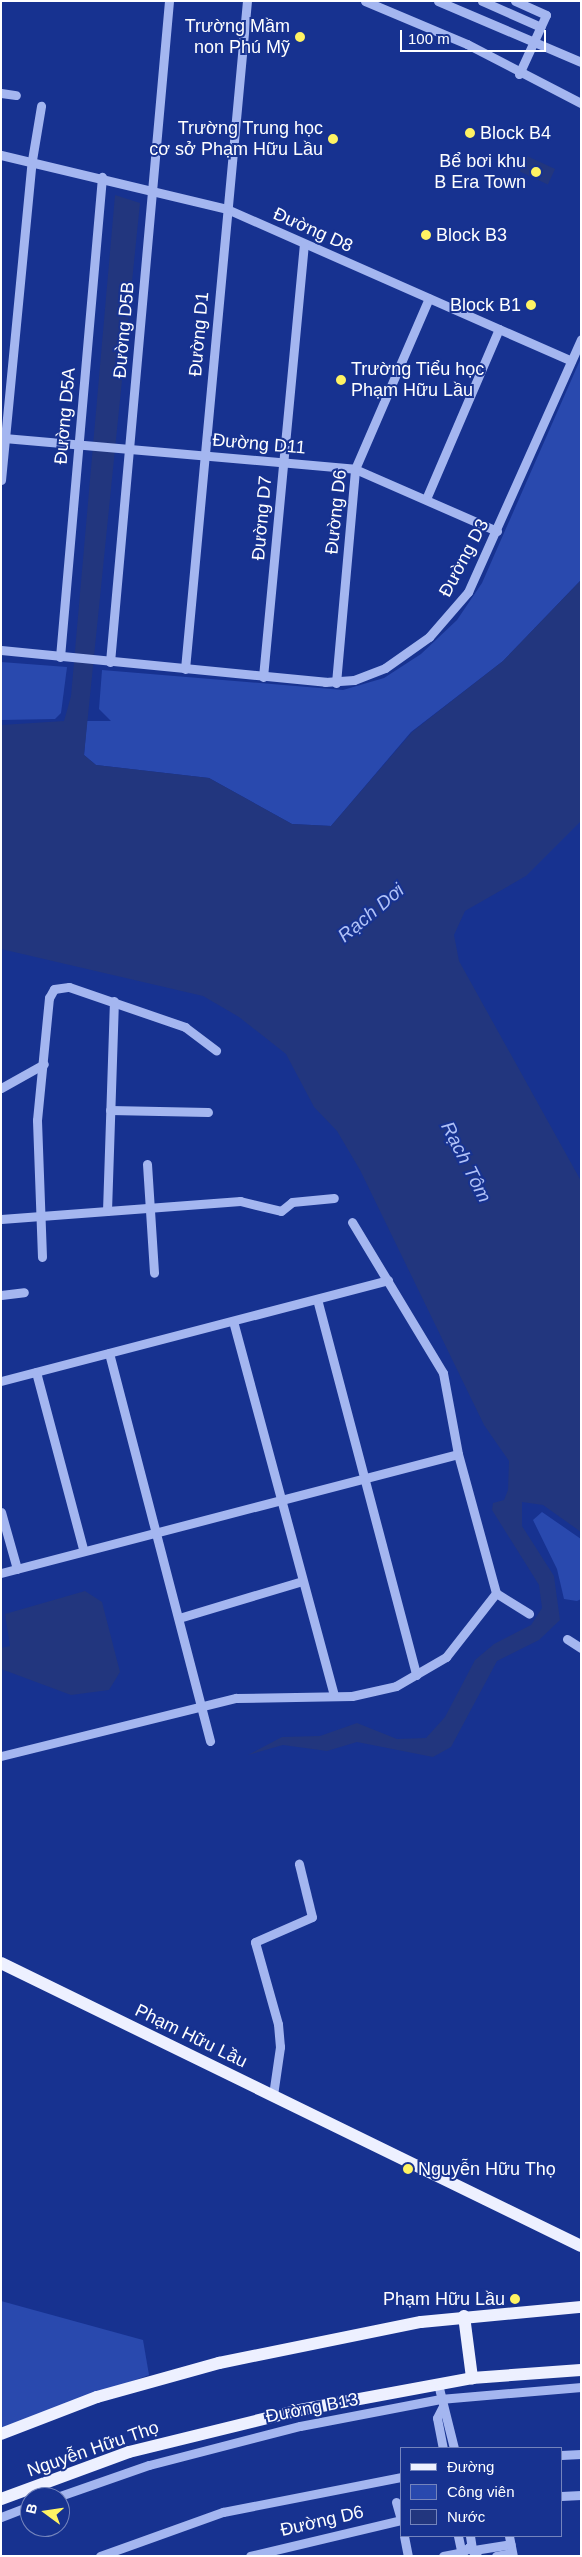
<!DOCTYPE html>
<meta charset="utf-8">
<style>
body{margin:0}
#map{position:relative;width:582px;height:2557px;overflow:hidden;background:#173290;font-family:Helvetica,sans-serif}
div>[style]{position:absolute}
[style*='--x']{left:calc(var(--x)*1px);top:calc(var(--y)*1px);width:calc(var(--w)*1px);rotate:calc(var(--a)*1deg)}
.green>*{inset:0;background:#2949ae}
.water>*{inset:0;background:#22367e;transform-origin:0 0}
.minor>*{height:9px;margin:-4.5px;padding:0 4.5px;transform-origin:4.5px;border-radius:4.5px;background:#a4b6f0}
.major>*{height:12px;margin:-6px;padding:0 6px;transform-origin:6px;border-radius:6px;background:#edf0ff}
.dots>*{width:14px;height:14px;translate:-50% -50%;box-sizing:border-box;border:2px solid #173290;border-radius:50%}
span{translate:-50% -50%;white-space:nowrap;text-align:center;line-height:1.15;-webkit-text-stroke:4px #173290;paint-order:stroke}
.poi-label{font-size:18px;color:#fff}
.right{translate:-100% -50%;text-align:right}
.left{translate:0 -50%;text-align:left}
.street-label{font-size:18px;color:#fff}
.water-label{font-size:19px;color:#b0c1f7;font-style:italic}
.frame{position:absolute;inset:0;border:2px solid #fff;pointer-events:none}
.legend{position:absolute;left:400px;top:2447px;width:162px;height:90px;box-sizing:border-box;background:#173290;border:1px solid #7484bc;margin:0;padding:6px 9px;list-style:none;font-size:15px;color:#fff}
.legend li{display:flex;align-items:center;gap:10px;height:25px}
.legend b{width:25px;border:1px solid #7484bc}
.north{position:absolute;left:20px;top:2487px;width:50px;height:50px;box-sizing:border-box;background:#173290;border:1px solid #7484bc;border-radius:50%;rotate:284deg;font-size:14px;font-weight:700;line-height:20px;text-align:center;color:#fff}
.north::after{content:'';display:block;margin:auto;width:18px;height:22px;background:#fff363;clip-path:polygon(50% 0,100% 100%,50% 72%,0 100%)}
.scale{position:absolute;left:400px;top:30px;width:146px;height:22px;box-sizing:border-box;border:2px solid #fff;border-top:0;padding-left:6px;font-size:15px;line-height:18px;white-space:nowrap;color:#fff;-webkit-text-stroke:4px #173290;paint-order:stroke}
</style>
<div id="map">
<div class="green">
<div style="clip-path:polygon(581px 358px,581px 580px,503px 661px,411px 732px,331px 826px,292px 824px,209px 778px,96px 765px,84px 755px,87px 721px,111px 721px,99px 709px,102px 670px,343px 690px,384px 678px,421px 654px,457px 620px,482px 583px)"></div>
<div style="clip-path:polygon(1px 662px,67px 667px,61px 713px,55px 719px,1px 720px)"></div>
<div style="clip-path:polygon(542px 1512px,581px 1539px,581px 1599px,577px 1601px,564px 1599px,557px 1569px,533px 1520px)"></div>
<div style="clip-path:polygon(1px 2301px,143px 2340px,149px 2375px,1px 2429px)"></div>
</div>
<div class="water">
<div style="left:527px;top:156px;width:31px;height:17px;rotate:25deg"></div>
<div style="clip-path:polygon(115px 195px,140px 203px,84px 755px,96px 765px,209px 778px,292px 824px,331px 826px,412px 732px,503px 661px,581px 580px,581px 821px,526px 876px,465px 911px,454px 935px,459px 961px,581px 1181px,581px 1532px,543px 1505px,522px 1502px,522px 1526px,554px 1576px,560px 1620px,539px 1640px,497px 1661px,451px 1747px,433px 1757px,357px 1742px,327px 1751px,283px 1745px,248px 1755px,282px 1737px,320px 1736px,357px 1723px,397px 1739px,426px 1738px,445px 1717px,475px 1660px,494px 1644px,531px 1625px,542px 1608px,539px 1585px,492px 1510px,493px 1503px,504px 1500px,508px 1490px,509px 1461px,484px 1425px,360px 1170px,337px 1131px,314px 1107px,286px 1054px,239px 1017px,203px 996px,1px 949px,1px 725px,64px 721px,71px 696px)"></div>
<div style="clip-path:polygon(85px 1591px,102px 1602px,120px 1672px,109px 1690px,71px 1695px,1px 1669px,1px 1648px,10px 1646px,5px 1614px)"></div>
</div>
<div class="minor">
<div style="--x:365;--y:1;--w:111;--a:22.9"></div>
<div style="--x:467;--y:44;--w:128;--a:27.4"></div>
<div style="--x:438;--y:1;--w:155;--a:23.1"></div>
<div style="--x:482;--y:1;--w:64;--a:23.8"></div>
<div style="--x:515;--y:1;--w:34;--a:24"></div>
<div style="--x:546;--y:15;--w:65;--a:114.6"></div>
<div style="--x:1;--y:93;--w:15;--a:8"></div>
<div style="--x:1;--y:155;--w:232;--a:13.4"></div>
<div style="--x:227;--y:209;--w:376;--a:23.8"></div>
<div style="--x:4;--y:438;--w:352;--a:5"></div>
<div style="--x:355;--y:469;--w:155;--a:23.6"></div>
<div style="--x:1;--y:480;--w:321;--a:-84.5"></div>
<div style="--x:32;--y:160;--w:55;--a:-80.5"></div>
<div style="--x:426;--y:499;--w:185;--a:-66.8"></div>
<div style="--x:1;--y:650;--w:326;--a:5.6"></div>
<div style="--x:325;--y:682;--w:29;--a:-4"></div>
<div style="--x:354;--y:680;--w:33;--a:-21"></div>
<div style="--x:385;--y:668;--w:54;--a:-35.2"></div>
<div style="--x:429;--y:637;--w:60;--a:-49.1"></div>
<div style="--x:468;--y:592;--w:277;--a:-65.9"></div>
<div style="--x:60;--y:657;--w:482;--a:-85"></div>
<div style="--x:110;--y:662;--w:664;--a:-84.9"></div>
<div style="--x:185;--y:669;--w:671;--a:-84.7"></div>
<div style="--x:263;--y:677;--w:435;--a:-84.6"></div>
<div style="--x:336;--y:683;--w:215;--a:-84.9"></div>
<div style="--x:355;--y:469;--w:186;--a:-66.6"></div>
<div style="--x:1;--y:1088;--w:49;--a:-29.2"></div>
<div style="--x:110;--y:1110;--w:98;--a:1.2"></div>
<div style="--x:147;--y:1164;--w:109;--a:86.3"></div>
<div style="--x:107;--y:1211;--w:210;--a:-88.1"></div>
<div style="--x:1;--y:1219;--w:240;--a:-4.3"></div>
<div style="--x:240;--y:1201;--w:42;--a:13.7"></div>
<div style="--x:281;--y:1211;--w:14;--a:-39"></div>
<div style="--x:292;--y:1202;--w:42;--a:-5.4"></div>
<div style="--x:352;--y:1222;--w:176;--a:58.9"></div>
<div style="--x:443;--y:1373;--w:82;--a:79.5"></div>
<div style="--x:458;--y:1454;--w:144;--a:74.7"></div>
<div style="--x:496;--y:1593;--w:39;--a:32"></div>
<div style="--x:42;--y:1257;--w:137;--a:-92.1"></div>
<div style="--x:37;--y:1120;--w:123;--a:-84.4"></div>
<div style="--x:49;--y:998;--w:10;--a:-61"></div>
<div style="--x:54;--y:989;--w:15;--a:-8"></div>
<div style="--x:69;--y:987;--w:123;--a:19"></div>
<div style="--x:185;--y:1027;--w:39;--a:37"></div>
<div style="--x:1;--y:1295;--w:23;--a:-7"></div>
<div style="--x:317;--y:1299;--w:389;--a:75.2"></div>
<div style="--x:233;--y:1321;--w:387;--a:74.9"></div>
<div style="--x:109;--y:1353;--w:401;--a:75.4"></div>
<div style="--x:36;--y:1372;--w:183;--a:75.1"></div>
<div style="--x:1;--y:1381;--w:400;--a:-14.6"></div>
<div style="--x:1;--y:1512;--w:59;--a:74.3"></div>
<div style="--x:1;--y:1573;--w:472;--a:-14.6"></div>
<div style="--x:179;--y:1618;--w:128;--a:-16.7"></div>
<div style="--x:567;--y:1639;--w:17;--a:33"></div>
<div style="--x:1;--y:1756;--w:242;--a:-13.9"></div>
<div style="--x:236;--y:1698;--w:116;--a:-1"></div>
<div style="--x:352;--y:1696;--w:45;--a:-12.8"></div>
<div style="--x:396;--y:1686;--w:58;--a:-30.1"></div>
<div style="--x:446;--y:1657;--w:81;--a:-52"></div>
<div style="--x:273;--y:2095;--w:49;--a:-81.7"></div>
<div style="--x:280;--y:2047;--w:23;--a:-95"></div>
<div style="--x:278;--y:2024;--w:85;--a:-105.7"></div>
<div style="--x:255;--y:1942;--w:62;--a:-23.7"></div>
<div style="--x:312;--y:1917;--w:55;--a:-103.8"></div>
<div style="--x:438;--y:2384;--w:66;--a:76"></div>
<div style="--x:442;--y:2408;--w:11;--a:117"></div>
<div style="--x:437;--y:2418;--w:31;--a:79"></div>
<div style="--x:561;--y:2455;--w:20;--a:-3"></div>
<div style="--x:561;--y:2496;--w:20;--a:-3"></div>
<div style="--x:57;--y:2497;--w:97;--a:-19.2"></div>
<div style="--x:149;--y:2465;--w:156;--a:-14.5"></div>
<div style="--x:300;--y:2426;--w:143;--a:-10.9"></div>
<div style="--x:440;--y:2399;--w:142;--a:-4.9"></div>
<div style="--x:396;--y:2502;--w:19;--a:74"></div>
<div style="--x:1;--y:2517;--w:31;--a:-21"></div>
<div style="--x:404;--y:2536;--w:20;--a:79"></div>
<div style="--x:458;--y:2536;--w:14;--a:78"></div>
<div style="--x:470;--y:2536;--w:12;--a:81"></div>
<div style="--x:509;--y:2536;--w:20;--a:79"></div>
<div style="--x:474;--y:2550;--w:37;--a:-9"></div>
<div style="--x:100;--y:2556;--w:131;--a:-19.7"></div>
<div style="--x:223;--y:2512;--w:181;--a:-11.1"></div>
<div style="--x:250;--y:2556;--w:155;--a:-13.4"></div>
<div style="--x:443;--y:2556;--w:16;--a:-11"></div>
<div style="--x:458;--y:2556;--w:14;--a:-39"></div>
<div style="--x:469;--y:2547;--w:12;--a:48"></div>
<div style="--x:496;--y:2556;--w:16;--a:-11"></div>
</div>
<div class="major">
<div style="--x:1;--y:1963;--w:645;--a:26.01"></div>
<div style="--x:464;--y:2316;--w:63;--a:82.6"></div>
<div style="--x:1;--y:2434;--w:103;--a:-21.1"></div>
<div style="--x:97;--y:2397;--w:127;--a:-15.6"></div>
<div style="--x:219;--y:2363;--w:206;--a:-11.5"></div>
<div style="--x:421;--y:2322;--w:161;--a:-5.4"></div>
<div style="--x:1;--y:2499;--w:136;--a:-20.2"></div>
<div style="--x:129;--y:2452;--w:176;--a:-13.8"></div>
<div style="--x:300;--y:2410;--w:175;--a:-10.5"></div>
<div style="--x:472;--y:2378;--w:109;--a:-4.2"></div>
</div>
<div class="dots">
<div style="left:300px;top:37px;background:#fff363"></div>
<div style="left:470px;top:133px;background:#fff363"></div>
<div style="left:333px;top:139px;background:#fff363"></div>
<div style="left:536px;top:172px;background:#fff363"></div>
<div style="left:426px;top:235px;background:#fff363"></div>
<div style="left:531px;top:305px;background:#fff363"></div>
<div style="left:341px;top:380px;background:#fff363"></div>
<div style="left:408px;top:2169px;background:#fff363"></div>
<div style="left:515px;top:2299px;background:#fff363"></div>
</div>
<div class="poi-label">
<span class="right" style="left:290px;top:37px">Trường Mầm<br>non Phú Mỹ</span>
<span class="right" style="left:323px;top:139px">Trường Trung học<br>cơ sở Phạm Hữu Lầu</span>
<span class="left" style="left:480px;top:133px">Block B4</span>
<span class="right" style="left:526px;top:172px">Bể bơi khu<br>B Era Town</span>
<span class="left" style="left:436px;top:235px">Block B3</span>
<span class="right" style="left:521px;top:305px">Block B1</span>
<span class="left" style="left:351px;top:380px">Trường Tiểu học<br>Phạm Hữu Lầu</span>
<span class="left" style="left:418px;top:2169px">Nguyễn Hữu Thọ</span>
<span class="right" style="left:505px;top:2299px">Phạm Hữu Lầu</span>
</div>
<div class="street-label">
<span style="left:313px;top:230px;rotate:24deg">Đường D8</span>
<span style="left:124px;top:330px;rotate:-85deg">Đường D5B</span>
<span style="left:199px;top:334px;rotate:-85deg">Đường D1</span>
<span style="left:65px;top:416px;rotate:-85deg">Đường D5A</span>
<span style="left:259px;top:444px;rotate:5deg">Đường D11</span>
<span style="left:336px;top:512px;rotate:-84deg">Đường D6</span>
<span style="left:262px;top:518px;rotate:-85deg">Đường D7</span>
<span style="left:464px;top:558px;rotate:-62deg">Đường D3</span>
<span style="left:191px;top:2036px;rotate:26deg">Phạm Hữu Lầu</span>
<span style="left:312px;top:2408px;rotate:-11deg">Đường B13</span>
<span style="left:93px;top:2449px;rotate:-19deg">Nguyễn Hữu Thọ</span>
<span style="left:322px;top:2521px;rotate:-13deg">Đường D6</span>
</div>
<div class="water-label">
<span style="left:371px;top:913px;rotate:-40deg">Rạch Dơi</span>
<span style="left:466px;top:1162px;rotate:63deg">Rạch Tôm</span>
</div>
<div class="frame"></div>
<ul class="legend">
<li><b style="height:6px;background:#edf0ff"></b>Đường</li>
<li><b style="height:14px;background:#2949ae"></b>Công viên</li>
<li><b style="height:14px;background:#22367e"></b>Nước</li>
</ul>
<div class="north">B</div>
<div class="scale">100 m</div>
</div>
